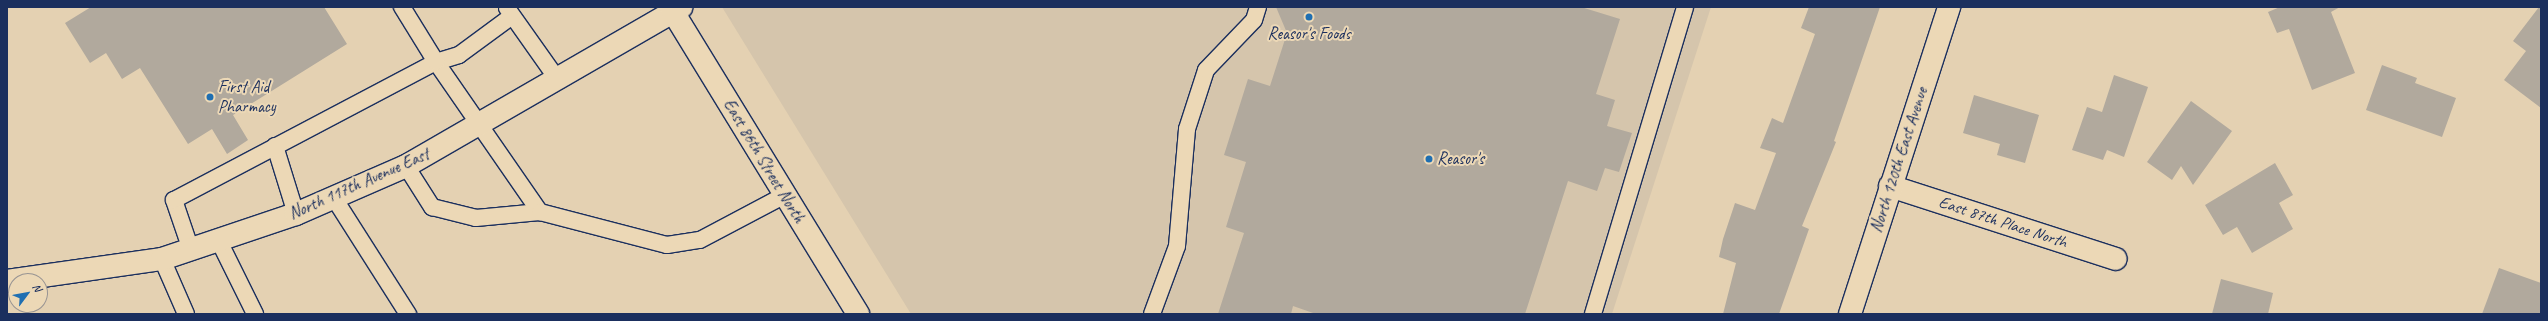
<!DOCTYPE html>
<style>
body{margin:0}
#map{position:relative;width:2548px;height:321px;overflow:hidden;background:#e4d1b2;font-family:Caveat,sans-serif}
div>[style]{position:absolute}
[style*='--x']{left:calc(var(--x)*1px);top:calc(var(--y)*1px);width:calc(var(--w)*1px);rotate:calc(var(--a)*1deg)}
.built>*{inset:0;background:#d5c5ac}
.building>*{inset:0;background:#b1a99d}
.roads{filter:drop-shadow(1px 0 #1b2f5e) drop-shadow(-1px 0 #1b2f5e) drop-shadow(0 1px #1b2f5e) drop-shadow(0 -1px #1b2f5e)}
.lane>*{height:16px;margin:-8px;padding:0 8px;transform-origin:8px;border-radius:8px;background:#ecd8b6}
.street>*{height:22px;margin:-11px;padding:0 11px;transform-origin:11px;border-radius:11px;background:#ecd8b6}
.secondary>*{height:22px;margin:-11px;padding:0 11px;transform-origin:11px;border-radius:11px;background:#ecd8b6}
.dots>*{width:11px;height:11px;translate:-50% -50%;box-sizing:border-box;border:2px solid #ecd8b6;border-radius:50%}
span{translate:-50% -50%;white-space:nowrap;text-align:center;line-height:1.15;-webkit-text-stroke:4px #ecd8b6;paint-order:stroke}
.poi-label{font-size:17px;color:#1b2f5e}
.left{translate:0 -50%;text-align:left}
.street-label{font-size:17px;color:#1b2f5e}
.frame{position:absolute;inset:0;border:8px solid #1b2f5e;pointer-events:none}
.north{position:absolute;left:8px;top:273px;width:40px;height:40px;box-sizing:border-box;background:#ecd8b6;border:1px solid #989493;border-radius:50%;rotate:58deg;font-size:11px;font-weight:700;line-height:16px;text-align:center;color:#1b2f5e}
.north::after{content:'';display:block;margin:auto;width:14px;height:18px;background:#1f6fb2;clip-path:polygon(50% 0,100% 100%,50% 72%,0 100%)}
</style>
<div id="map">
<div class="built">
<div style="clip-path:polygon(722px 7px,1711px 7px,1612px 314px,911px 314px)"></div>
</div>
<div class="building">
<div style="clip-path:polygon(91px 7px,324px 7px,347px 44px,233px 115px,248px 140px,227px 154px,212px 129px,188px 144px,140px 68px,122px 79px,106px 53px,90px 63px,65px 23px)"></div>
<div style="clip-path:polygon(1276px 7px,1581px 7px,1620px 19px,1596px 94px,1615px 100px,1607px 126px,1632px 133px,1619px 172px,1605px 168px,1597px 191px,1568px 181px,1525px 314px,1316px 314px,1293px 306px,1291px 314px,1218px 314px,1244px 233px,1226px 227px,1246px 162px,1224px 155px,1248px 79px,1270px 86px,1287px 33px)"></div>
<div style="clip-path:polygon(1809px 7px,1880px 7px,1834px 141px,1836px 142px,1802px 226px,1809px 229px,1779px 314px,1723px 314px,1736px 263px,1719px 257px,1723px 239px,1735px 203px,1755px 210px,1776px 153px,1760px 148px,1772px 118px,1783px 123px,1815px 34px,1801px 28px)"></div>
<div style="clip-path:polygon(2280px 7px,2340px 7px,2331px 12px,2355px 73px,2312px 90px,2289px 29px,2277px 33px,2268px 12px)"></div>
<div style="clip-path:polygon(2539px 7px,2541px 7px,2541px 108px,2504px 80px,2526px 51px,2513px 41px)"></div>
<div style="clip-path:polygon(2382px 65px,2417px 78px,2415px 83px,2456px 98px,2442px 137px,2366px 110px)"></div>
<div style="clip-path:polygon(2114px 75px,2148px 87px,2124px 157px,2107px 150px,2103px 160px,2072px 150px,2087px 107px,2102px 112px)"></div>
<div style="clip-path:polygon(1974px 95px,2039px 115px,2025px 163px,1997px 155px,2000px 144px,1963px 133px)"></div>
<div style="clip-path:polygon(2191px 101px,2232px 131px,2193px 185px,2181px 166px,2172px 180px,2147px 162px)"></div>
<div style="clip-path:polygon(2275px 163px,2293px 195px,2279px 203px,2293px 229px,2252px 253px,2237px 227px,2223px 235px,2205px 205px)"></div>
<div style="clip-path:polygon(2499px 268px,2541px 283px,2541px 314px,2482px 314px)"></div>
<div style="clip-path:polygon(2221px 279px,2273px 293px,2268px 314px,2212px 314px)"></div>
</div>
<div class="roads">
<div class="lane">
<div style="--x:507;--y:8;--w:88;--a:54.7"></div>
<div style="--x:512;--y:16;--w:66;--a:143.7"></div>
<div style="--x:459;--y:55;--w:24;--a:163"></div>
<div style="--x:436;--y:62;--w:183;--a:55.3"></div>
<div style="--x:275;--y:146;--w:71;--a:72.8"></div>
<div style="--x:406;--y:166;--w:49;--a:57.6"></div>
<div style="--x:432;--y:207;--w:45;--a:14"></div>
<div style="--x:476;--y:218;--w:64;--a:-5.4"></div>
<div style="--x:540;--y:212;--w:131;--a:14.6"></div>
<div style="--x:667;--y:245;--w:33;--a:-9"></div>
<div style="--x:700;--y:240;--w:96;--a:-27.9"></div>
<div style="--x:334;--y:198;--w:138;--a:57.5"></div>
<div style="--x:218;--y:239;--w:84;--a:63.7"></div>
<div style="--x:191;--y:250;--w:53;--a:-108.8"></div>
<div style="--x:174;--y:200;--w:296;--a:-27.8"></div>
<div style="--x:436;--y:62;--w:65;--a:-121.7"></div>
<div style="--x:162;--y:259;--w:60;--a:66.4"></div>
<div style="--x:1152;--y:314;--w:72;--a:-69.8"></div>
<div style="--x:1177;--y:246;--w:117;--a:-85.1"></div>
<div style="--x:1187;--y:129;--w:62;--a:-72.1"></div>
<div style="--x:1206;--y:70;--w:69;--a:-46.2"></div>
<div style="--x:1254;--y:20;--w:14;--a:-73"></div>
<div style="--x:1593;--y:314;--w:320;--a:-73.3"></div>
</div>
<div class="street">
<div style="--x:1890;--y:186;--w:237;--a:17.9"></div>
<div style="--x:7;--y:281;--w:157;--a:-8.1"></div>
<div style="--x:162;--y:259;--w:141;--a:-18.6"></div>
<div style="--x:296;--y:214;--w:120;--a:-23.6"></div>
<div style="--x:406;--y:166;--w:318;--a:-30"></div>
<div style="--x:1850;--y:314;--w:323;--a:-72.1"></div>
</div>
<div class="secondary">
<div style="--x:670;--y:7;--w:360;--a:58.5"></div>
</div>
</div>
<div class="dots">
<div style="left:1309px;top:17px;background:#1f6fb2"></div>
<div style="left:210px;top:97px;background:#1f6fb2"></div>
<div style="left:1429px;top:159px;background:#1f6fb2"></div>
</div>
<div class="poi-label">
<span style="left:1309px;top:34px">Reasor's Foods</span>
<span class="left" style="left:218px;top:97px">First Aid<br>Pharmacy</span>
<span class="left" style="left:1437px;top:159px">Reasor's</span>
</div>
<div class="street-label">
<span style="left:1899px;top:160px;rotate:-72deg">North 120th East Avenue</span>
<span style="left:764px;top:161px;rotate:59deg">East 86th Street North</span>
<span style="left:359px;top:184px;rotate:-24deg">North 117th Avenue East</span>
<span style="left:2003px;top:222px;rotate:18deg">East 87th Place North</span>
</div>
<div class="frame"></div>
<div class="north">N</div>
</div>
